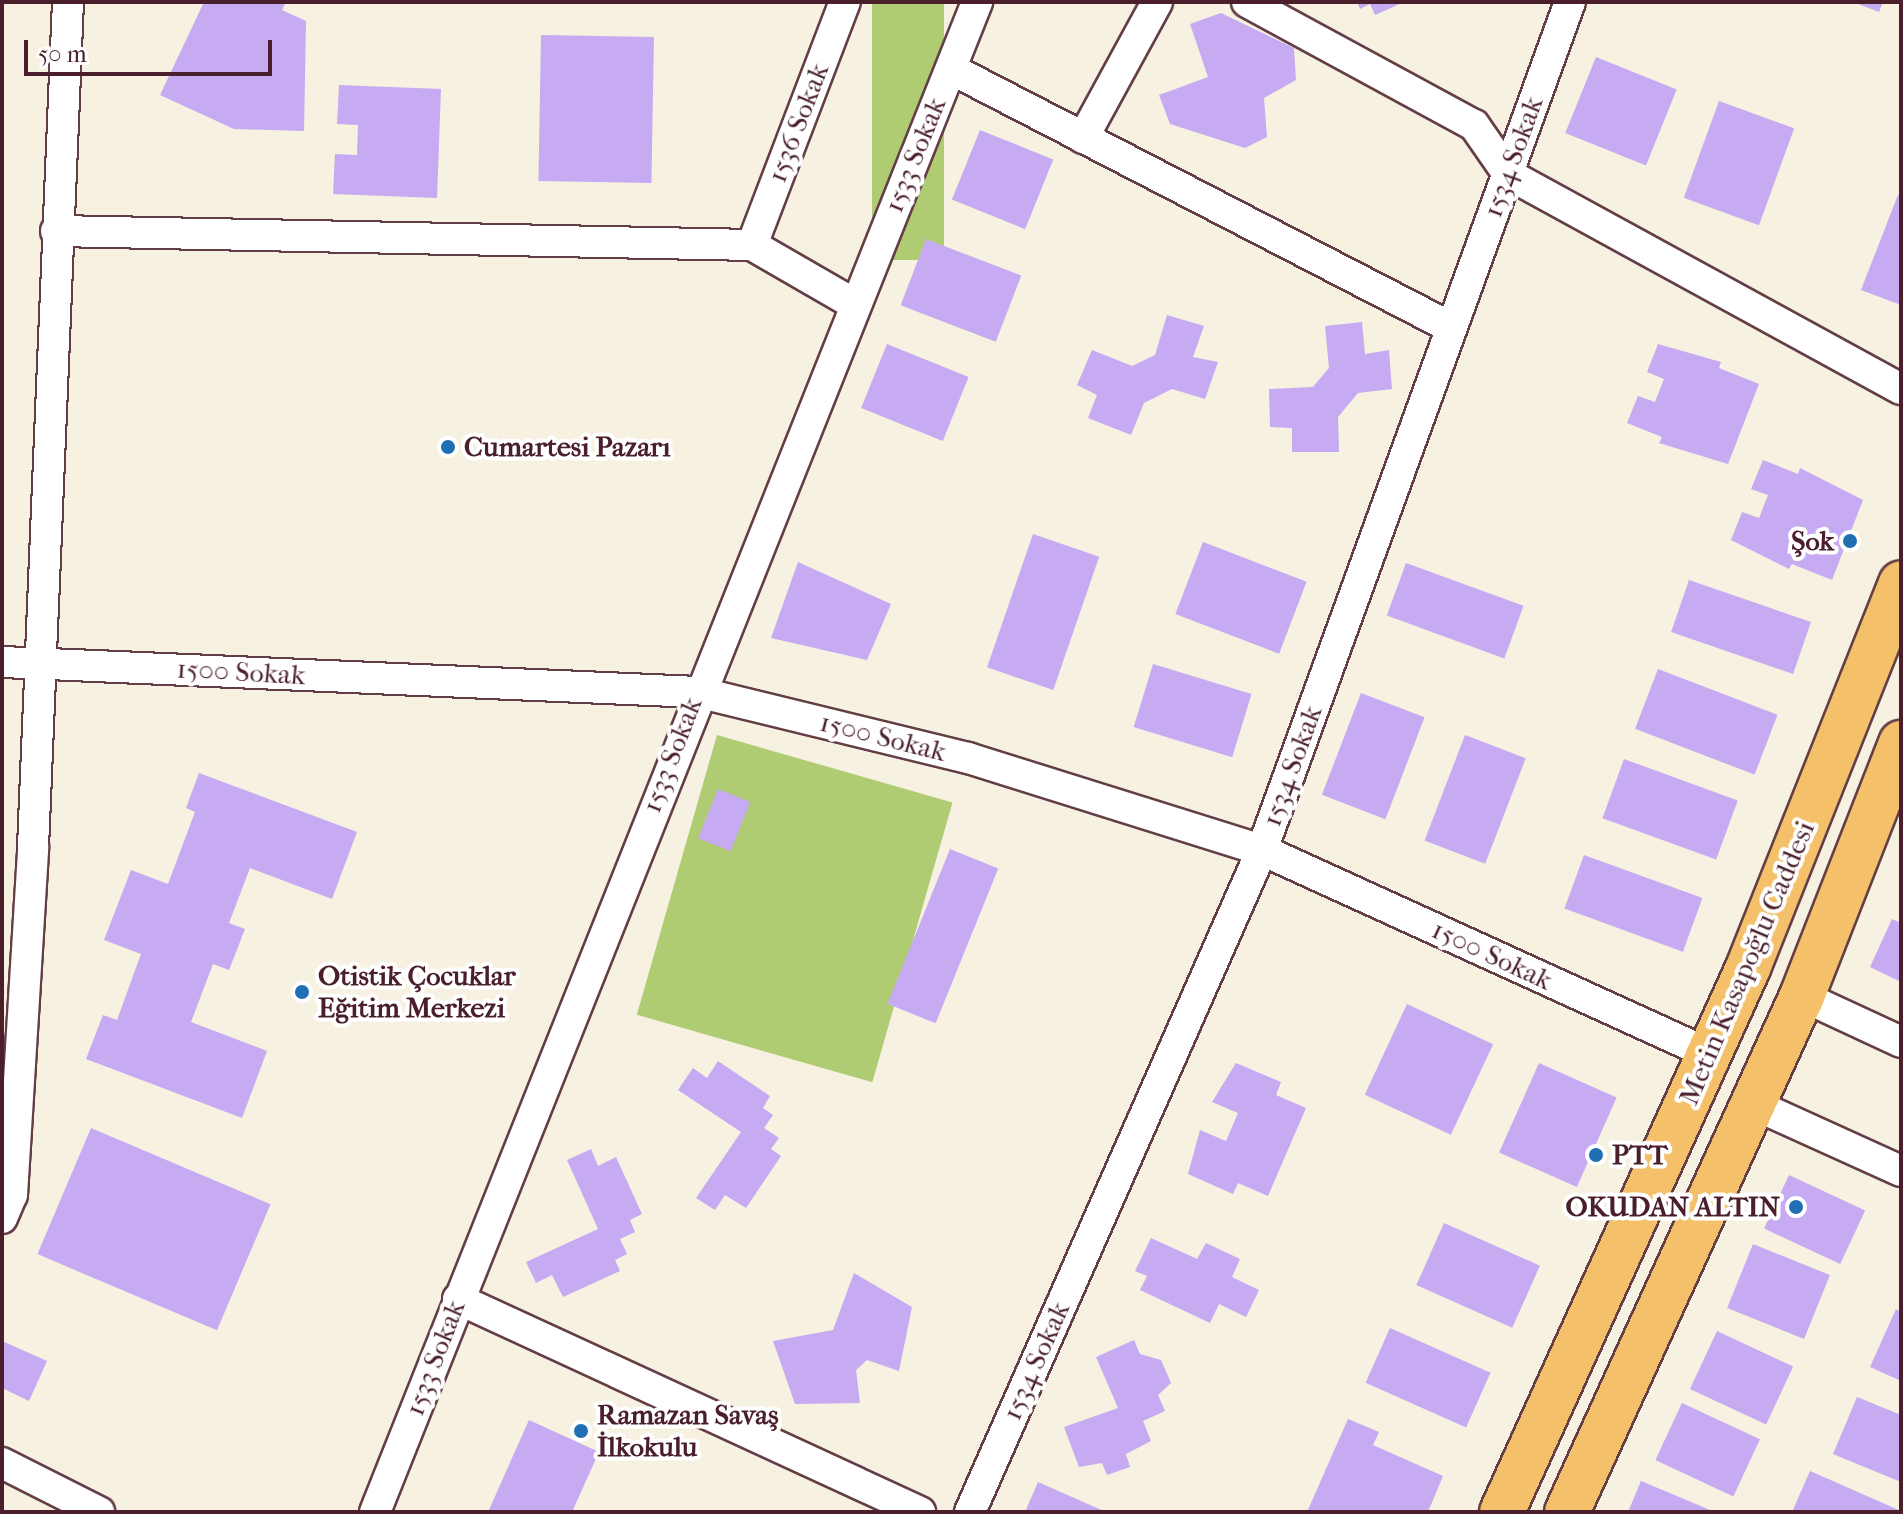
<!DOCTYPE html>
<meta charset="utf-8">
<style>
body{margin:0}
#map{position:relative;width:1903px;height:1514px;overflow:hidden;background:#f6f1e1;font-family:"IM FELL French Canon",serif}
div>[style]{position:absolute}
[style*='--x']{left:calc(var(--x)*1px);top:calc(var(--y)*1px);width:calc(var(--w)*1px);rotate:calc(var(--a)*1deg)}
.green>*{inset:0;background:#b0cc72;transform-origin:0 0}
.building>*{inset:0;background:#c6aaf2;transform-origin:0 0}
.roads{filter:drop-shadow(2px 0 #643e46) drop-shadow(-2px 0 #643e46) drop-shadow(0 2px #643e46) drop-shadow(0 -2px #643e46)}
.minor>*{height:30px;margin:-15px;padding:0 15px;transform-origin:15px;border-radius:15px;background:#fff}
.primary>*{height:44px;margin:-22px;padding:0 22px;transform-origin:22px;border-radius:22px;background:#f4c16a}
.dots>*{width:22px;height:22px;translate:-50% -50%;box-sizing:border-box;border:4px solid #fff;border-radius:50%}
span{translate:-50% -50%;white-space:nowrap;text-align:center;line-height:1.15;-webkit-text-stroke:8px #fff;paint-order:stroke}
.street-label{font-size:28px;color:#4a1f2b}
.poi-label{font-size:28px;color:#4a1f2b;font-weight:700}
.left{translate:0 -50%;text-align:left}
.right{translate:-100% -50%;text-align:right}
.frame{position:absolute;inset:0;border:4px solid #4a1f2b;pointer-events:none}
.scale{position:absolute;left:24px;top:40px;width:248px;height:36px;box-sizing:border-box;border:4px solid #4a1f2b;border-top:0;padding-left:10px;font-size:24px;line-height:28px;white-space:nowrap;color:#4a1f2b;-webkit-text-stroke:6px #fff;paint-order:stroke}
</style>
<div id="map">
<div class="green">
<div style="left:872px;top:2px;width:72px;height:258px"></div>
<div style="left:717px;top:735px;width:245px;height:291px;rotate:16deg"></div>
</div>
<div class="building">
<div style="clip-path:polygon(204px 2px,286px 2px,282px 10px,306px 21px,304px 131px,234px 129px,160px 95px)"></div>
<div style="clip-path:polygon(1357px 2px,1404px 2px,1375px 15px,1370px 4px,1360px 9px)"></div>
<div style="clip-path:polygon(1853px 2px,1883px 2px,1879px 12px)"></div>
<div style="clip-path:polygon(1221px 13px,1294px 48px,1296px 80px,1264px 98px,1267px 137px,1245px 148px,1170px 124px,1159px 95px,1208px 77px,1190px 24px)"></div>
<div style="left:541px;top:35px;width:113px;height:146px;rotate:1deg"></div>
<div style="left:1596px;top:57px;width:87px;height:82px;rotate:22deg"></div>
<div style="clip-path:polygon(339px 85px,441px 89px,437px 198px,333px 194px,335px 154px,357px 155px,358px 125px,337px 124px)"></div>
<div style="left:1719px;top:101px;width:80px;height:103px;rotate:20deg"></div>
<div style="left:980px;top:130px;width:79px;height:75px;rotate:22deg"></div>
<div style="clip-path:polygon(1898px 195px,1901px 196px,1901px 305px,1861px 290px)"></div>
<div style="left:926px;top:239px;width:102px;height:71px;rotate:21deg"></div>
<div style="clip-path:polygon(1167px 315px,1204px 326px,1193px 357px,1218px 362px,1205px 399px,1172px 389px,1144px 403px,1131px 435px,1088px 418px,1097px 395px,1077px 385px,1092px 350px,1132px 366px,1155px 355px)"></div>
<div style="clip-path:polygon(1362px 322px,1365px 354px,1389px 350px,1392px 389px,1358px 393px,1338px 417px,1339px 452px,1292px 452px,1292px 428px,1270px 427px,1269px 389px,1313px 387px,1329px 368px,1325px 326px)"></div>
<div style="left:887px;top:344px;width:88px;height:69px;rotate:22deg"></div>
<div style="clip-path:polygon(1658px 344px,1721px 362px,1719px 368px,1759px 384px,1728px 464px,1659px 443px,1662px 437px,1627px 423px,1638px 396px,1655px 402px,1664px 379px,1647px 372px)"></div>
<div style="clip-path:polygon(1763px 460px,1798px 474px,1800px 468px,1863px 500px,1832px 580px,1792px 564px,1789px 569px,1731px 540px,1742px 512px,1759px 518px,1768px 495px,1751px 489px)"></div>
<div style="left:1033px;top:534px;width:70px;height:141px;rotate:19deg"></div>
<div style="left:1203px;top:542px;width:111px;height:77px;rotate:21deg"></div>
<div style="clip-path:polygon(798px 562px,891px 604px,867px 660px,771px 638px)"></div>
<div style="left:1406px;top:563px;width:125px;height:56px;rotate:20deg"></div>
<div style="left:1689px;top:580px;width:129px;height:55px;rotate:19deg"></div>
<div style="left:1153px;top:664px;width:103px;height:66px;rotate:17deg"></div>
<div style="left:1658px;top:669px;width:128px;height:64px;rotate:21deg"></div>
<div style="left:1361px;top:693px;width:68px;height:109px;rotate:21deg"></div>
<div style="left:1465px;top:735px;width:65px;height:113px;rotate:21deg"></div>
<div style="left:1624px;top:759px;width:121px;height:63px;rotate:20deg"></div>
<div style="clip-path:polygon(199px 773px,357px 832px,332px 899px,250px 868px,229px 923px,245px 929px,229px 970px,213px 964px,191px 1022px,267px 1051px,242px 1118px,86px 1059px,103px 1015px,117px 1020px,141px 954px,104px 940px,131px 870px,168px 884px,195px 812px,186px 808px)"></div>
<div style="left:718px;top:789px;width:35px;height:53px;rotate:22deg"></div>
<div style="left:950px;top:849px;width:52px;height:167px;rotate:22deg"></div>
<div style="left:1584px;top:855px;width:126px;height:57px;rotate:20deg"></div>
<div style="clip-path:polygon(1892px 919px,1901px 923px,1901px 982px,1870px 967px)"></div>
<div style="left:1407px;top:1004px;width:95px;height:100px;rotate:25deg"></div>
<div style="clip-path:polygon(718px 1061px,770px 1096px,763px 1108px,773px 1115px,764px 1128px,779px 1138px,771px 1149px,781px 1156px,746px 1208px,725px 1195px,715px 1210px,696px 1198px,741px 1132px,678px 1090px,693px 1068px,707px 1078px)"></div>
<div style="clip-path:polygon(1236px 1063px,1281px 1082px,1276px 1095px,1306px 1108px,1268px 1196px,1238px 1183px,1233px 1194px,1188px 1174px,1200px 1130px,1226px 1141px,1238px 1113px,1212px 1102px)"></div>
<div style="left:1539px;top:1063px;width:85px;height:98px;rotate:24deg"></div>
<div style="left:91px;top:1128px;width:195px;height:137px;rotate:23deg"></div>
<div style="clip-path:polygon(591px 1149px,598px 1166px,616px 1157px,642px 1214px,630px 1220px,635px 1232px,620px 1239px,627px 1254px,615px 1260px,620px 1271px,563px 1297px,552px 1275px,536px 1283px,526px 1262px,598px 1229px,567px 1160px)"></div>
<div style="left:1789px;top:1175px;width:84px;height:59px;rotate:25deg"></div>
<div style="left:1444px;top:1223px;width:105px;height:68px;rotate:24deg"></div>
<div style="clip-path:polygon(1151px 1238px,1197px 1259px,1206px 1243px,1240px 1259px,1232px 1277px,1259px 1290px,1246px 1317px,1219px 1304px,1210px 1323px,1140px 1290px,1147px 1276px,1135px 1271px)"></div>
<div style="left:1753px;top:1244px;width:83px;height:69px;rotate:22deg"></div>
<div style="clip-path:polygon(854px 1273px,912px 1307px,899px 1371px,867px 1360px,856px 1370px,860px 1403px,795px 1404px,773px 1341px,833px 1330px)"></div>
<div style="clip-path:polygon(1896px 1309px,1901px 1312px,1901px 1381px,1870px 1367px)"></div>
<div style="left:1390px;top:1328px;width:110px;height:60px;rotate:24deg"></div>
<div style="left:1717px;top:1331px;width:84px;height:64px;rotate:25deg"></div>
<div style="clip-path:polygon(1134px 1340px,1140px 1354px,1161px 1360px,1171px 1383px,1158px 1395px,1165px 1411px,1143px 1421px,1151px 1441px,1126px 1454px,1130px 1467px,1107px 1475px,1102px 1463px,1079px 1467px,1064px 1427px,1118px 1408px,1096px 1357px)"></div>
<div style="clip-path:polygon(2px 1341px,47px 1361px,29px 1401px,2px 1388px)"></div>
<div style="clip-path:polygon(1857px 1397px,1901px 1415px,1901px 1482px,1833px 1454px)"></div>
<div style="left:1682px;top:1403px;width:86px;height:63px;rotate:25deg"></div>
<div style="clip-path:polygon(1348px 1419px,1379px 1432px,1373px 1445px,1443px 1476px,1428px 1512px,1307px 1512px)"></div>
<div style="clip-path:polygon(529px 1420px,599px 1452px,572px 1512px,488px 1512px)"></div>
<div style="clip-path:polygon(1810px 1471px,1901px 1511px,1901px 1512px,1792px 1512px)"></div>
<div style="clip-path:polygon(1641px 1481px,1715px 1512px,1628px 1512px)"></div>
<div style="clip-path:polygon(1038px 1482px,1106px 1512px,1025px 1512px)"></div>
</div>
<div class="roads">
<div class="minor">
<div style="--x:1247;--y:2;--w:258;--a:28.5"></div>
<div style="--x:1474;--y:125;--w:60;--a:55.2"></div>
<div style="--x:1508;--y:174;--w:448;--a:28.7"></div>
<div style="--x:951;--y:69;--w:562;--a:27.34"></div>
<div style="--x:1083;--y:138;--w:155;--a:-61.4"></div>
<div style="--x:56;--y:231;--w:696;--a:1.15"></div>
<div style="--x:752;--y:245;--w:118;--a:30"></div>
<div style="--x:752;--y:245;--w:260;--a:-69.1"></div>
<div style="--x:2;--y:662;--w:696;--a:2.47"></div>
<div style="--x:697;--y:692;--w:279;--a:13.7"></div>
<div style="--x:968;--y:758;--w:308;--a:17.4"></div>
<div style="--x:1262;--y:850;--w:492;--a:24.5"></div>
<div style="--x:1802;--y:996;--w:109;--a:24.9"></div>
<div style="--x:1753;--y:1104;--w:162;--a:24.4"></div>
<div style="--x:2;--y:1218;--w:25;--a:-67"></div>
<div style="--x:12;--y:1195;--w:349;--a:-86.5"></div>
<div style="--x:33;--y:847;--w:846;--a:-87.63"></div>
<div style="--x:458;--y:1299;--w:509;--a:24.75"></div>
<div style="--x:2;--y:1463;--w:109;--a:26.8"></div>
<div style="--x:375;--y:1512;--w:1626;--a:-68.26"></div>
<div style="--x:970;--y:1512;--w:724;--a:-66.2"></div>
<div style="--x:1262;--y:850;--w:902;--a:-70.04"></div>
</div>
<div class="primary">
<div style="--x:1502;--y:1512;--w:597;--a:-65.67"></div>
<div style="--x:1748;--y:968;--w:414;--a:-68.3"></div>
<div style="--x:1567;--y:1512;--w:567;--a:-65.51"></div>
<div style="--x:1802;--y:996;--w:272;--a:-68.6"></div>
</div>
</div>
<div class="dots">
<div style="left:448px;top:447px;background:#1f6fb2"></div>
<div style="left:1850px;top:541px;background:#1f6fb2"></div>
<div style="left:302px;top:992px;background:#1f6fb2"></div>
<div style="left:1596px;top:1155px;background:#1f6fb2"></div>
<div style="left:1796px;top:1207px;background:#1f6fb2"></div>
<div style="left:581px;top:1431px;background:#1f6fb2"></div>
</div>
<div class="street-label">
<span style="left:798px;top:123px;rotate:-69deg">1536 Sokak</span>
<span style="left:915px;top:155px;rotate:-68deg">1533 Sokak</span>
<span style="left:1513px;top:157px;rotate:-70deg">1534 Sokak</span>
<span style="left:241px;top:672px;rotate:3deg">1500 Sokak</span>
<span style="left:883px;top:737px;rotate:14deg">1500 Sokak</span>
<span style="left:672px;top:755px;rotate:-69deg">1533 Sokak</span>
<span style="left:1292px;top:766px;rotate:-70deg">1534 Sokak</span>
<span style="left:1492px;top:955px;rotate:25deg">1500 Sokak</span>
<span style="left:1747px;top:963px;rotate:-67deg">Metin Kasapoğlu Caddesi</span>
<span style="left:435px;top:1358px;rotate:-69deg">1533 Sokak</span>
<span style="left:1036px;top:1361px;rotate:-66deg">1534 Sokak</span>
</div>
<div class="poi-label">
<span class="left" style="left:464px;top:447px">Cumartesi Pazarı</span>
<span class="right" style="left:1834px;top:541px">Şok</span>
<span class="left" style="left:318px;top:992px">Otistik Çocuklar<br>Eğitim Merkezi</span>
<span class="left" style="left:1612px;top:1155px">PTT</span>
<span class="right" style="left:1780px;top:1207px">OKUDAN ALTIN</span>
<span class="left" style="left:597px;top:1431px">Ramazan Savaş<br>İlkokulu</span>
</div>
<div class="frame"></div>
<div class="scale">50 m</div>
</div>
